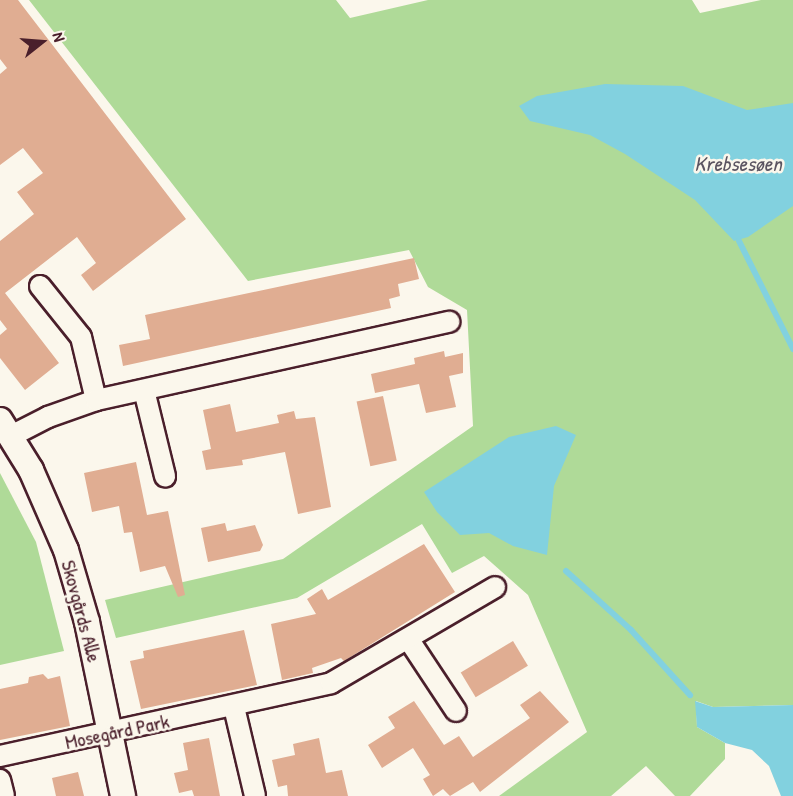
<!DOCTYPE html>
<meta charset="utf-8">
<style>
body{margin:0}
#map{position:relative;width:793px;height:796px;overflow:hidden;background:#fbf7ec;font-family:"Patrick Hand",sans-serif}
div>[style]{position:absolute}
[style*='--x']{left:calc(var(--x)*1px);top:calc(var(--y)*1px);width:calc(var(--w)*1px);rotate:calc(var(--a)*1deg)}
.green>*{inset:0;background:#afda98}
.water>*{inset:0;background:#82d1df}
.stream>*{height:6px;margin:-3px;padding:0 3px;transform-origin:3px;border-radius:3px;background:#82d1df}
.building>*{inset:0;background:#e0ad92;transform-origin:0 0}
.roads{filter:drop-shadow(2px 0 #4a1f2b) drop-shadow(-2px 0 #4a1f2b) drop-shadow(0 2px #4a1f2b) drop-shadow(0 -2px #4a1f2b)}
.minor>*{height:20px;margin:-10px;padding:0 10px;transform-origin:10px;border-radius:10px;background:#fbf7ec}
.tertiary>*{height:24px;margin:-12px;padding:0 12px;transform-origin:12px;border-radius:12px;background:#fbf7ec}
span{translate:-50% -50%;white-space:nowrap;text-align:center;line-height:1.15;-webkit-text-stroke:5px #fbf7ec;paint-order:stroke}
.street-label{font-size:20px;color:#4a1f2b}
.water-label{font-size:21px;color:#5b5461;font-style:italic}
.north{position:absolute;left:12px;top:12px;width:60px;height:60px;-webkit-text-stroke:4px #fbf7ec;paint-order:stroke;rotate:73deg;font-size:16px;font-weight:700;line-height:24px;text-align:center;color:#4a1f2b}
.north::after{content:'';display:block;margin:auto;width:21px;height:27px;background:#4a1f2b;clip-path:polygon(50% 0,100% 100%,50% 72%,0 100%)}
</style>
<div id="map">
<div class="green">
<div style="clip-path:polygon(29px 0,336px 0,350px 18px,428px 0,692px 0,700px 13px,761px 0,793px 0,793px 705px,713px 707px,696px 701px,697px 727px,725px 743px,725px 759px,690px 796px,675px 796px,646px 766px,611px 796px,499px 796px,587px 732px,528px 595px,484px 556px,452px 573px,422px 524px,297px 598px,116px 638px,105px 600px,283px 559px,473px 426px,467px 310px,428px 287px,409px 250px,248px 281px)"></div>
<div style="clip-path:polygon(0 473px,36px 542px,64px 651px,0 665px)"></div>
</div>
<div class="water">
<div style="clip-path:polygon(605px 84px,683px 86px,747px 110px,793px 103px,793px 206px,748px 237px,734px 241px,695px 200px,625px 154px,590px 135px,530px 121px,519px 106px,537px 96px)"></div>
<div style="clip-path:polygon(556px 426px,576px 435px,554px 486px,547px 555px,513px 546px,489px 533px,460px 535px,437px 512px,424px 492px,509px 437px)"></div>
<div style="clip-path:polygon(695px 701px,713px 707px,793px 705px,793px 796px,781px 796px,769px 766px,752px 750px,725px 743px,697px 727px)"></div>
</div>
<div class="stream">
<div style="--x:739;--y:241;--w:121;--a:63.4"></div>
<div style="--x:566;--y:571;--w:88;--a:42.2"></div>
<div style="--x:631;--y:630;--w:88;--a:47.8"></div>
</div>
<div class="building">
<div style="clip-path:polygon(0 0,18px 0,186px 219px,93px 291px,81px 275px,96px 263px,77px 237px,5px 293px,59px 363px,25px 390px,0 358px,0 335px,7px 329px,0 320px,0 241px,34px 214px,17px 192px,43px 173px,23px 148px,0 165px,0 74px,7px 68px,0 59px)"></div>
<div style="clip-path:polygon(414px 258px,419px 279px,398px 284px,400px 296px,389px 299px,391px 308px,123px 366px,119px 345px,150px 339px,145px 315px)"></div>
<div style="clip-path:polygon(444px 351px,445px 357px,463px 353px,463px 373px,449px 376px,456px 407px,426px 413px,419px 384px,375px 393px,371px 374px,415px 364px,414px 358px)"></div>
<div style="left:383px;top:396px;width:66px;height:27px;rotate:78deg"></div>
<div style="clip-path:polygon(230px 404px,236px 432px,279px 423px,277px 415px,294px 411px,296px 419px,315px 417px,331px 507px,298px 514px,285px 452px,242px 460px,243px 465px,206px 470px,202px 451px,211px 449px,203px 410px)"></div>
<div style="clip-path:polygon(136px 462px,147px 515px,168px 511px,185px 595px,178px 597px,165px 566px,140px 572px,132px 532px,124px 533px,119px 506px,92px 512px,84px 473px)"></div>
<div style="clip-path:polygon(225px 523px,227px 531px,255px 525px,263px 545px,260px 551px,208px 562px,201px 528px)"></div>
<div style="clip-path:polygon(424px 544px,455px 592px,344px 661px,341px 658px,312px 668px,313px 673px,282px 680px,271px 624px,316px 614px,307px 599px,322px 589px,328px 600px)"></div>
<div style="clip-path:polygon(244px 630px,257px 685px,141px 709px,130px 661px,144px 658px,143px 651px)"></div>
<div style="left:513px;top:641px;width:29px;height:61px;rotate:59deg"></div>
<div style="clip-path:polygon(43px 674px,48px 679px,60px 676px,70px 726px,0 740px,0 689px,28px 683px,29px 677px)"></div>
<div style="clip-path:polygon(540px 691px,569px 722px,480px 792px,473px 782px,450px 796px,443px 789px,433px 796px,423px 779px,430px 775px,413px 748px,382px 768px,368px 745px,395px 728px,388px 717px,414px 701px,444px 745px,459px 736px,473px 757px,530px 718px,520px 705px)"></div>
<div style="clip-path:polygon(209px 738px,220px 796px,194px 796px,192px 790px,179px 793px,174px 773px,188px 770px,183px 743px)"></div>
<div style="clip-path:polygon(319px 738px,326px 773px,342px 770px,348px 796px,288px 796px,287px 785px,278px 787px,272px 760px,295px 755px,293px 744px)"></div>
<div style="clip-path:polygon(78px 772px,84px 796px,56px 796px,52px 778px)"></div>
</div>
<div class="roads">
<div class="minor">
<div style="--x:40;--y:286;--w:65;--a:51.2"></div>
<div style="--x:81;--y:337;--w:65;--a:76.6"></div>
<div style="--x:144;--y:390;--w:89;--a:76.3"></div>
<div style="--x:11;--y:436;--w:42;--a:-27.2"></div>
<div style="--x:48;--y:417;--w:51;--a:-19.5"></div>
<div style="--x:96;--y:400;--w:362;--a:-12.5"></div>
<div style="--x:409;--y:640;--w:85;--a:56.5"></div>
<div style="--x:234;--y:707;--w:91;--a:76.7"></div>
<div style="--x:0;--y:756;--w:339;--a:-12.4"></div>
<div style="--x:331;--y:683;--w:190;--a:-30.3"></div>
<div style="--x:0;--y:780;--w:16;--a:76"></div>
</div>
<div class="tertiary">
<div style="--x:0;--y:420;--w:59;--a:58.2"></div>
<div style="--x:31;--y:470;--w:87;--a:66.4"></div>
<div style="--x:66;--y:550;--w:75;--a:73.7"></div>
<div style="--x:87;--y:622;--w:178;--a:78.3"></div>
</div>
</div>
<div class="street-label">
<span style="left:82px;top:611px;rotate:75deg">Skovgårds Alle</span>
<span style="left:117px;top:731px;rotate:-12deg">Mosegård Park</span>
</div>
<div class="water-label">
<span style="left:738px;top:164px">Krebsesøen</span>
</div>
<div class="north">N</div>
</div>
